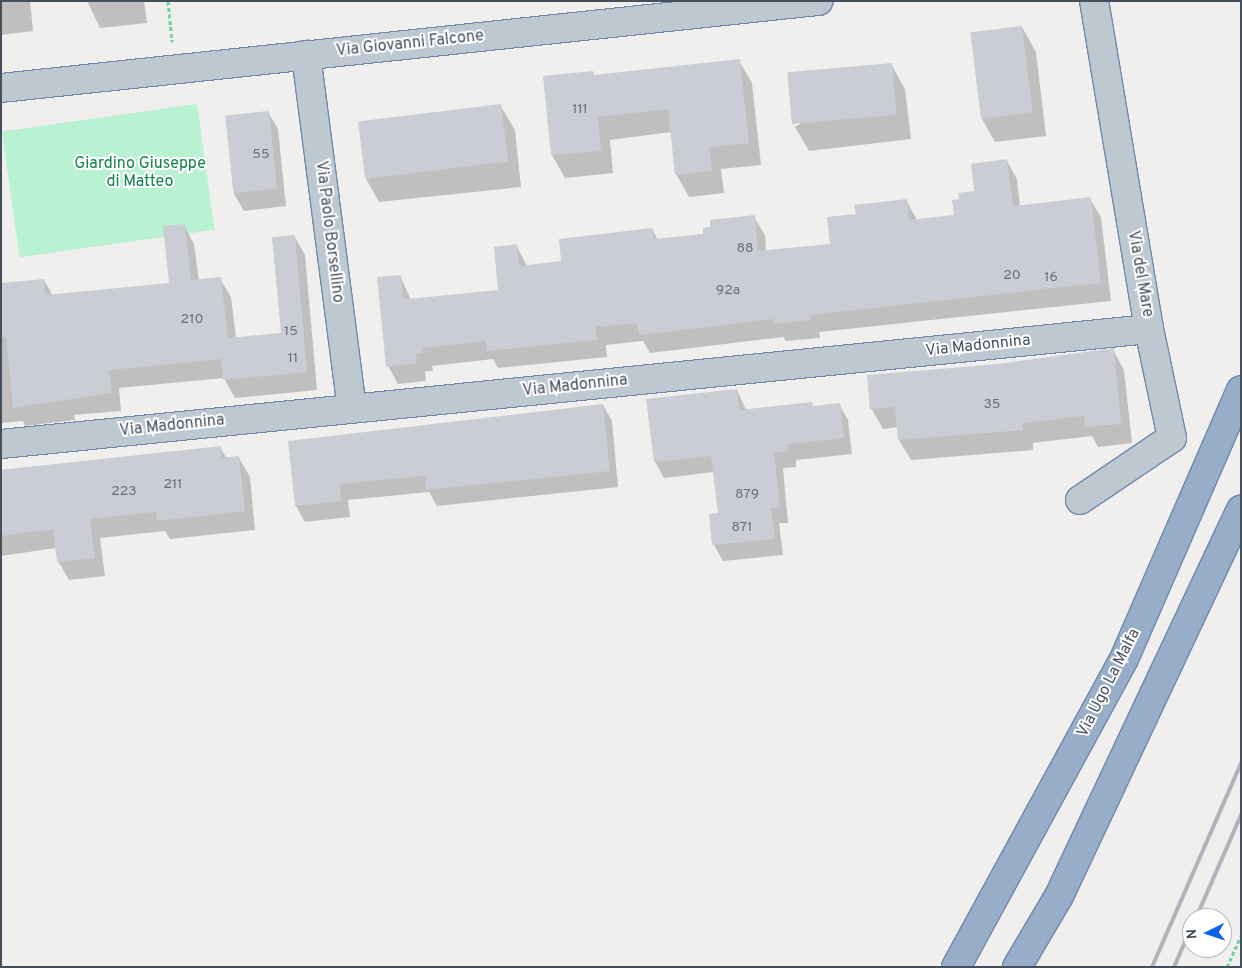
<!DOCTYPE html>
<style>
body{margin:0}
#map{position:relative;width:1242px;height:968px;overflow:hidden;background:#f1eeee;font-family:Overpass,sans-serif}
div>[style]{position:absolute}
[style*='--x']{left:calc(var(--x)*1px);top:calc(var(--y)*1px);width:calc(var(--w)*1px);rotate:calc(var(--a)*1deg)}
.green>*{inset:0;background:#b9f2d2;transform-origin:0 0}
.shadow>*{inset:0;background:#0003}
.building>*{inset:0;background:#cacdd3;transform-origin:0 0}
.path>*{height:3px;margin-top:-1.5px;transform-origin:0;background:repeating-linear-gradient(90deg,#6fd2a6 0 4px,transparent 0 6.5px)}
.roads{filter:drop-shadow(1px 0 #6e89ac) drop-shadow(-1px 0 #6e89ac) drop-shadow(0 1px #6e89ac) drop-shadow(0 -1px #6e89ac)}
.minor>*{height:28px;margin:-14px;padding:0 14px;transform-origin:14px;border-radius:14px;background:#bec8d1}
.trunk>*{height:28px;margin:-14px;padding:0 14px;transform-origin:14px;border-radius:14px;background:#97adc8}
.rail>*{height:4px;margin:-2px;padding:0 2px;transform-origin:2px;border-radius:2px;background:#b0b3b9}
span{translate:-50% -50%;white-space:nowrap;text-align:center;line-height:1.15;-webkit-text-stroke:4px #fff;paint-order:stroke}
.number-label{font-size:14px;color:#666f7a}
.number-label span{-webkit-text-stroke-width:0}
.street-label{font-size:16px;color:#45505d}
.park-label{font-size:16px;color:#118350}
.frame{position:absolute;inset:0;border:2px solid #45505d;pointer-events:none}
.north{position:absolute;left:1182px;top:908px;width:50px;height:50px;box-sizing:border-box;background:#fff;border:1px solid #b5b9be;border-radius:50%;rotate:266deg;font-size:14px;font-weight:700;line-height:20px;text-align:center;color:#45505d}
.north::after{content:'';display:block;margin:auto;width:18px;height:22px;background:#0d64ec;clip-path:polygon(50% 0,100% 100%,50% 72%,0 100%)}
</style>
<div id="map">
<div class="green">
<div style="left:197px;top:104px;width:127px;height:197px;rotate:82deg"></div>
</div>
<div class="shadow">
<div style="clip-path:polygon(1px 1px,30px 1px,33px 31px,1px 35px)"></div>
<div style="clip-path:polygon(87px 1px,144px 1px,147px 23px,100px 28px)"></div>
<div style="clip-path:polygon(1022px 27px,1036px 52px,1046px 136px,995px 142px,981px 117px)"></div>
<div style="clip-path:polygon(739px 61px,752px 83px,761px 165px,721px 169px,724px 193px,689px 197px,676px 174px,671px 132px,610px 140px,613px 173px,565px 178px,552px 155px,545px 77px,593px 73px,595px 76px)"></div>
<div style="clip-path:polygon(891px 64px,905px 89px,911px 139px,809px 151px,795px 127px)"></div>
<div style="clip-path:polygon(500px 105px,515px 130px,521px 187px,379px 202px,365px 177px)"></div>
<div style="clip-path:polygon(268px 112px,278px 129px,286px 206px,244px 211px,234px 194px)"></div>
<div style="clip-path:polygon(1007px 161px,1017px 179px,1020px 207px,1090px 199px,1101px 217px,1111px 301px,819px 332px,820px 338px,786px 341px,783px 337px,650px 353px,643px 341px,606px 345px,607px 357px,498px 368px,493px 359px,432px 366px,433px 371px,425px 371px,426px 381px,398px 384px,388px 366px,400px 276px,411px 300px,500px 291px,516px 245px,527px 266px,562px 263px,652px 229px,658px 240px,704px 235px,754px 217px,765px 235px,766px 252px,831px 245px,857px 215px,906px 200px,917px 220px,956px 216px,960px 200px,975px 192px)"></div>
<div style="clip-path:polygon(184px 226px,194px 244px,199px 281px,220px 279px,231px 297px,236px 338px,282px 334px,294px 236px,305px 255px,317px 390px,235px 398px,224px 378px,119px 388px,121px 411px,74px 415px,75px 420px,25px 426px,23px 421px,1px 423px,1px 285px,44px 280px,53px 296px,170px 284px)"></div>
<div style="clip-path:polygon(1113px 350px,1124px 370px,1132px 443px,1098px 447px,1092px 436px,1033px 443px,1033px 450px,911px 460px,899px 440px,898px 427px,883px 429px,871px 408px,998px 366px)"></div>
<div style="clip-path:polygon(737px 390px,746px 410px,811px 403px,814px 407px,839px 404px,848px 420px,852px 454px,796px 460px,796px 467px,783px 468px,788px 523px,779px 523px,783px 555px,723px 561px,714px 545px,710px 516px,719px 515px,714px 472px,664px 478px,655px 462px,648px 400px)"></div>
<div style="clip-path:polygon(603px 405px,612px 421px,618px 487px,437px 506px,429px 492px,348px 500px,350px 517px,305px 522px,296px 506px,290px 442px)"></div>
<div style="clip-path:polygon(220px 447px,227px 459px,239px 458px,250px 477px,255px 530px,170px 539px,165px 531px,100px 538px,105px 576px,69px 580px,58px 561px,56px 548px,1px 556px,1px 470px)"></div>
</div>
<div class="building">
<div style="left:1022px;top:26px;width:87px;height:52px;rotate:83deg"></div>
<div style="clip-path:polygon(740px 59px,749px 143px,709px 147px,712px 171px,675px 175px,668px 109px,598px 117px,601px 151px,551px 155px,543px 76px,593px 71px,594px 75px)"></div>
<div style="left:892px;top:63px;width:52px;height:105px;rotate:85deg"></div>
<div style="left:501px;top:104px;width:58px;height:144px;rotate:83deg"></div>
<div style="left:269px;top:111px;width:78px;height:44px;rotate:84deg"></div>
<div style="clip-path:polygon(1007px 159px,1013px 206px,1091px 197px,1101px 283px,810px 315px,810px 320px,774px 324px,774px 319px,639px 335px,637px 323px,596px 327px,597px 340px,487px 351px,486px 341px,423px 348px,423px 353px,416px 354px,417px 363px,386px 367px,377px 277px,401px 275px,403px 298px,408px 299px,498px 290px,494px 247px,517px 244px,519px 266px,561px 261px,559px 239px,652px 228px,654px 239px,703px 234px,703px 228px,710px 227px,710px 220px,755px 215px,758px 251px,830px 244px,827px 217px,856px 214px,854px 205px,907px 199px,909px 220px,954px 215px,952px 200px,959px 199px,958px 193px,974px 191px,971px 164px)"></div>
<div style="clip-path:polygon(185px 224px,191px 280px,221px 277px,228px 338px,281px 333px,272px 237px,295px 235px,307px 372px,223px 380px,221px 359px,109px 370px,112px 393px,13px 408px,6px 337px,1px 337px,1px 283px,44px 279px,46px 295px,169px 283px,163px 226px)"></div>
<div style="clip-path:polygon(1114px 348px,1121px 424px,1085px 427px,1084px 416px,1022px 423px,1023px 430px,898px 440px,895px 407px,870px 409px,867px 375px,998px 364px)"></div>
<div style="clip-path:polygon(737px 389px,739px 410px,812px 402px,813px 406px,840px 403px,844px 438px,787px 444px,788px 451px,774px 452px,780px 507px,771px 508px,775px 539px,712px 545px,709px 514px,718px 513px,711px 456px,654px 462px,646px 399px)"></div>
<div style="clip-path:polygon(603px 404px,610px 471px,426px 490px,425px 476px,340px 484px,341px 501px,295px 506px,288px 441px)"></div>
<div style="clip-path:polygon(221px 446px,222px 458px,239px 456px,245px 511px,157px 521px,156px 512px,90px 519px,95px 558px,57px 562px,53px 529px,1px 536px,1px 470px)"></div>
</div>
<div class="path">
<div style="--x:168;--y:1;--w:41;--a:84.4"></div>
<div style="--x:1227;--y:967;--w:35;--a:-66"></div>
</div>
<div class="roads">
<div class="minor">
<div style="--x:306;--y:55;--w:356;--a:82.6"></div>
<div style="--x:1;--y:88;--w:822;--a:-6.08"></div>
<div style="--x:1;--y:444;--w:1154;--a:-5.72"></div>
<div style="--x:1080;--y:500;--w:111;--a:-34"></div>
<div style="--x:1172;--y:438;--w:111;--a:-101.9"></div>
<div style="--x:1149;--y:329;--w:333;--a:-99.5"></div>
</div>
<div class="trunk">
<div style="--x:956;--y:967;--w:351;--a:-61.4"></div>
<div style="--x:1124;--y:659;--w:293;--a:-66.5"></div>
<div style="--x:1017;--y:967;--w:82;--a:-59.4"></div>
<div style="--x:1059;--y:896;--w:427;--a:-64.8"></div>
</div>
</div>
<div class="rail">
<div style="--x:1196;--y:918;--w:112;--a:-66.4"></div>
<div style="--x:1152;--y:967;--w:223;--a:-66.4"></div>
<div style="--x:1174;--y:967;--w:45;--a:-66.3"></div>
</div>
<div class="number-label">
<span style="left:580px;top:110px">111</span>
<span style="left:261px;top:155px">55</span>
<span style="left:745px;top:249px">88</span>
<span style="left:1012px;top:276px">20</span>
<span style="left:1051px;top:278px">16</span>
<span style="left:728px;top:291px">92a</span>
<span style="left:192px;top:320px">210</span>
<span style="left:291px;top:332px">15</span>
<span style="left:293px;top:359px">11</span>
<span style="left:992px;top:405px">35</span>
<span style="left:173px;top:485px">211</span>
<span style="left:124px;top:492px">223</span>
<span style="left:747px;top:495px">879</span>
<span style="left:742px;top:528px">871</span>
</div>
<div class="street-label">
<span style="left:410px;top:44px;rotate:-6deg">Via Giovanni Falcone</span>
<span style="left:329px;top:232px;rotate:83deg">Via Paolo Borsellino</span>
<span style="left:1140px;top:274px;rotate:80deg">Via del Mare</span>
<span style="left:978px;top:346px;rotate:-6deg">Via Madonnina</span>
<span style="left:575px;top:386px;rotate:-6deg">Via Madonnina</span>
<span style="left:172px;top:426px;rotate:-6deg">Via Madonnina</span>
<span style="left:1109px;top:683px;rotate:-63deg">Via Ugo La Malfa</span>
</div>
<div class="park-label">
<span style="left:140px;top:173px">Giardino Giuseppe<br>di Matteo</span>
</div>
<div class="frame"></div>
<div class="north">N</div>
</div>
